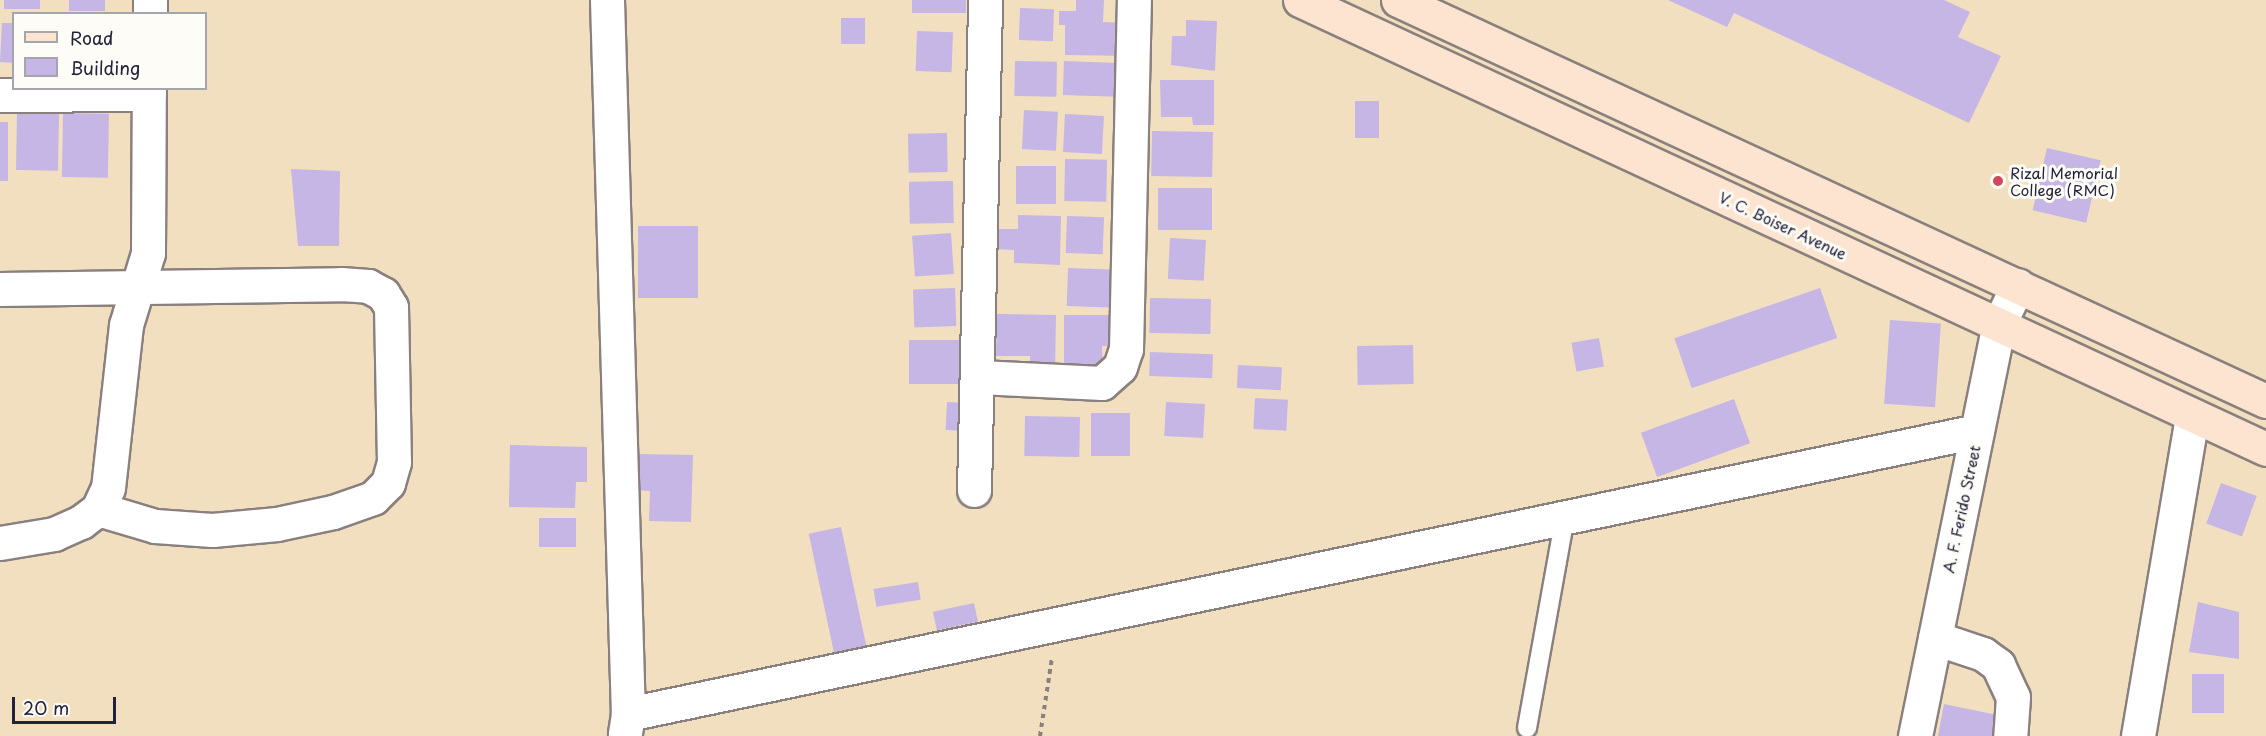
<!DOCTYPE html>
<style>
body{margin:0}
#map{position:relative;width:2266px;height:736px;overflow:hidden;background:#f2dfc0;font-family:"Playpen Sans",sans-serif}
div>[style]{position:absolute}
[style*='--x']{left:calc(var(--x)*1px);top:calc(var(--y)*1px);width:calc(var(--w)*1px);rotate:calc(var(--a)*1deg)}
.building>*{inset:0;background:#c5b6e5;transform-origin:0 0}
.path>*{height:4px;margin-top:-2px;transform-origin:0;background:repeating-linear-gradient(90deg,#8a807e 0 4.5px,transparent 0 9px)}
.roads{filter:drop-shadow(2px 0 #8a807e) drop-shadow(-2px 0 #8a807e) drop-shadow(0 2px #8a807e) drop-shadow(0 -2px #8a807e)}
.lane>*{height:18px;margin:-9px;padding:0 9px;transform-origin:9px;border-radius:9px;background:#fff}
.street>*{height:33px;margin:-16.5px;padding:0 16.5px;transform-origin:16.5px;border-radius:16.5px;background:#fff}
.secondary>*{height:33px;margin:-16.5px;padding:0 16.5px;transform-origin:16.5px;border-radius:16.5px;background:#fde4d0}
.dots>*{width:16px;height:16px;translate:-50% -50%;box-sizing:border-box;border:3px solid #fdfcf7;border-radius:50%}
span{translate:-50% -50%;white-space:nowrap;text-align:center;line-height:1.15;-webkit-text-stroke:6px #fdfcf7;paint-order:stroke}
.poi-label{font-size:15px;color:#22223b}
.left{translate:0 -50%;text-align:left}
.street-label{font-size:15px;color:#22223b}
.legend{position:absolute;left:12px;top:12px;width:195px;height:78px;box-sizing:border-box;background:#fdfcf7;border:2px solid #a5a5ac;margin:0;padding:8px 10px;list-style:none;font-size:18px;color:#22223b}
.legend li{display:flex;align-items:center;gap:12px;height:30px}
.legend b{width:30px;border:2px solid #a5a5ac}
.scale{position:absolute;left:12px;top:697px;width:104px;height:27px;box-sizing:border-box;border:3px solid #22223b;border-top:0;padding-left:8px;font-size:18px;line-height:21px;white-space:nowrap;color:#22223b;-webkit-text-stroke:4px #fdfcf7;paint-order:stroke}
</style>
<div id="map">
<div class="building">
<div style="left:4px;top:0;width:36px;height:9px"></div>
<div style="left:69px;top:0;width:36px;height:11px"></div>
<div style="left:912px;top:0;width:54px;height:13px"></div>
<div style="clip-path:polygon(1076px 0,1104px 0,1103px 22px,1129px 23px,1129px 56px,1065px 55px,1065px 25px,1059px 25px,1059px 11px,1076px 11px)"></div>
<div style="clip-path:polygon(1668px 0,1944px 0,1970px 12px,1958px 37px,2001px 56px,1969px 123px,1734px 13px,1727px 27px)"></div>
<div style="left:1020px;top:8px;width:34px;height:32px;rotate:2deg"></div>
<div style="left:841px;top:18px;width:24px;height:26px"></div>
<div style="clip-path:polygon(1186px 20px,1217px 21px,1215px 71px,1171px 65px,1172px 36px,1186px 36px)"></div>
<div style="clip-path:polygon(2px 23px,14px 23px,14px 63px,0 62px)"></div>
<div style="left:917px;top:31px;width:36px;height:40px;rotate:2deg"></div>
<div style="left:1015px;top:61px;width:42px;height:35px;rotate:1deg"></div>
<div style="left:1064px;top:61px;width:54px;height:34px;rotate:2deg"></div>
<div style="clip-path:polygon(1160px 80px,1214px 80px,1214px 125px,1193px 125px,1192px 117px,1161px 117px)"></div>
<div style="left:1355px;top:101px;width:24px;height:37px"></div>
<div style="left:1024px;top:110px;width:34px;height:39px;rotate:3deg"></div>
<div style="left:17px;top:113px;width:42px;height:57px;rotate:1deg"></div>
<div style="left:63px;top:113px;width:46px;height:64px;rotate:1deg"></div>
<div style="left:1065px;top:114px;width:39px;height:38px;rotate:3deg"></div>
<div style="left:0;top:122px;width:8px;height:59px"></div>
<div style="left:1152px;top:131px;width:61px;height:45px;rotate:1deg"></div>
<div style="left:947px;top:133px;width:39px;height:39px;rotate:89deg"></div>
<div style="left:2047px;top:148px;width:55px;height:64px;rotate:13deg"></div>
<div style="left:1065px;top:159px;width:42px;height:42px;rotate:1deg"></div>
<div style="left:1016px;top:166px;width:40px;height:38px"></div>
<div style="clip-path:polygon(291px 169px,340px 171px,339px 246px,298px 246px)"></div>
<div style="left:953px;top:181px;width:42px;height:44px;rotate:89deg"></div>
<div style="left:1158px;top:188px;width:54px;height:42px"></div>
<div style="clip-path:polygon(1018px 215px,1061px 216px,1060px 265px,1014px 263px,1014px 250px,996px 249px,996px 229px,1018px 229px)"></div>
<div style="left:1067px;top:216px;width:37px;height:37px;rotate:2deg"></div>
<div style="left:638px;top:226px;width:60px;height:72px"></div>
<div style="left:951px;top:233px;width:41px;height:39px;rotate:86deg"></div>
<div style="left:1170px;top:238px;width:36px;height:41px;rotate:3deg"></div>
<div style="left:1068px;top:268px;width:51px;height:38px;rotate:2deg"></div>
<div style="left:955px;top:288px;width:38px;height:42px;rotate:88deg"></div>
<div style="left:1820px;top:288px;width:53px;height:154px;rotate:71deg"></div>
<div style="left:1150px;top:298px;width:61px;height:35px;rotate:1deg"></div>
<div style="clip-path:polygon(997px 314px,1056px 315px,1055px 372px,1030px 372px,1030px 356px,996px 356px)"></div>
<div style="clip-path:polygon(1064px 315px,1114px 315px,1115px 346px,1102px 346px,1103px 371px,1064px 371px)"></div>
<div style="left:1890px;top:320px;width:51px;height:84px;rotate:4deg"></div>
<div style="left:1599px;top:338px;width:29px;height:28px;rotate:80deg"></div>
<div style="left:965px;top:340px;width:44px;height:56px;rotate:90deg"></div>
<div style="left:1413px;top:345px;width:39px;height:56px;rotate:89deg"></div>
<div style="left:1150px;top:352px;width:63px;height:24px;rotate:2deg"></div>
<div style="left:1238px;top:365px;width:44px;height:23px;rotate:3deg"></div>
<div style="left:1255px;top:398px;width:33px;height:31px;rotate:3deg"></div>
<div style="left:1734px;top:399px;width:47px;height:99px;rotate:70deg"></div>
<div style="left:947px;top:402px;width:22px;height:28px;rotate:3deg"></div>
<div style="left:1166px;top:402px;width:39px;height:34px;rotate:3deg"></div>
<div style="left:1091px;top:413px;width:39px;height:43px"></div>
<div style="left:1025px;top:416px;width:55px;height:40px;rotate:1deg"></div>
<div style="clip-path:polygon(510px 445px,587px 447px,587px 482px,576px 482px,575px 508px,509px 507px)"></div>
<div style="clip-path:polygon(637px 454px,693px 455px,691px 522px,649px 521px,650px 491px,637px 490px)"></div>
<div style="left:2221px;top:483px;width:38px;height:43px;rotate:20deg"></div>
<div style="left:576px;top:518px;width:29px;height:37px;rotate:90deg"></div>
<div style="left:841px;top:527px;width:124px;height:33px;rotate:78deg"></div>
<div style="left:918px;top:582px;width:18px;height:45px;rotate:81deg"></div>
<div style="clip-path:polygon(2198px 602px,2239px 612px,2239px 659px,2189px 652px)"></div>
<div style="left:974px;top:603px;width:19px;height:42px;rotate:78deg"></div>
<div style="left:2192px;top:674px;width:32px;height:39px"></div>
<div style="clip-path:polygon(1944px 704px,1997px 715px,1992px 736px,1938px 736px)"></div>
</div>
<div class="path">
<div style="--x:1040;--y:736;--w:79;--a:-81.3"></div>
</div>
<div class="roads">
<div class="lane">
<div style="--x:1527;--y:728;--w:215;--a:-79.8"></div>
</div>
<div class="street">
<div style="--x:607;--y:0;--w:714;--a:88.32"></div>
<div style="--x:628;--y:714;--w:20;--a:99"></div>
<div style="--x:150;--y:14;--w:14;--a:-90"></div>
<div style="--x:0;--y:95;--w:149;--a:-0.4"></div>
<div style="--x:0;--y:289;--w:341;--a:-0.8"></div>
<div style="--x:341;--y:284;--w:27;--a:4"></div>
<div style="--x:368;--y:286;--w:17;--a:28"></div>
<div style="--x:383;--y:294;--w:15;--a:58"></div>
<div style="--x:391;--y:307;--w:155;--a:88.9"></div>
<div style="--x:394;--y:462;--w:22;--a:106"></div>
<div style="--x:388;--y:483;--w:21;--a:135"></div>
<div style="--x:373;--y:498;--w:42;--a:160.7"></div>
<div style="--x:333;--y:512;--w:57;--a:167.9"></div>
<div style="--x:277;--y:524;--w:65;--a:174.7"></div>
<div style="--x:212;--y:530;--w:57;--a:-176"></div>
<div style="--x:155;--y:526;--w:59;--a:-163.4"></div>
<div style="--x:979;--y:377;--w:123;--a:2.8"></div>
<div style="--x:1102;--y:383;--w:24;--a:-42"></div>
<div style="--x:1120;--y:367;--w:19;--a:-72"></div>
<div style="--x:1126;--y:349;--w:349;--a:-88.7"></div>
<div style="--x:974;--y:490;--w:490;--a:-88.7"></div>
<div style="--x:0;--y:543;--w:55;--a:-9.5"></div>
<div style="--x:54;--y:534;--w:30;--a:-24"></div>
<div style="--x:81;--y:522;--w:21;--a:-37"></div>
<div style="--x:98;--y:509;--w:23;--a:-65"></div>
<div style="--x:108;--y:488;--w:164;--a:-83.7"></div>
<div style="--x:126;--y:325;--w:75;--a:-73"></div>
<div style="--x:148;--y:253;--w:165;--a:-89.7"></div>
<div style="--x:1935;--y:638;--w:51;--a:18.4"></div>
<div style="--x:1983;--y:654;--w:19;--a:36"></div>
<div style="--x:1998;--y:665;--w:35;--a:65"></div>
<div style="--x:2013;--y:697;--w:39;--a:94"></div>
<div style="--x:628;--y:714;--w:1378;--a:-11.85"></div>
<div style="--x:1915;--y:736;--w:420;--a:-78.5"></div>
<div style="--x:1999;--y:324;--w:43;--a:-64"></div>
<div style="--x:2138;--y:736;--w:325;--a:-80.4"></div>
</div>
<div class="secondary">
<div style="--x:1300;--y:0;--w:1065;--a:24.93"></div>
<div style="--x:1398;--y:0;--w:956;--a:24.8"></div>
</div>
</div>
<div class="dots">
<div style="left:1998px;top:181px;background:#d1495b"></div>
</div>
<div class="poi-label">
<span class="left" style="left:2010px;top:181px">Rizal Memorial<br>College (RMC)</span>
</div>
<div class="street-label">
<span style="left:1783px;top:225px;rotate:25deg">V. C. Boiser Avenue</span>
<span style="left:1961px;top:509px;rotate:-78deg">A. F. Ferido Street</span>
</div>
<ul class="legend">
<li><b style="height:8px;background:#fde4d0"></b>Road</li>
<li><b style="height:16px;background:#c5b6e5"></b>Building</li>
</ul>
<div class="scale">20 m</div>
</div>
